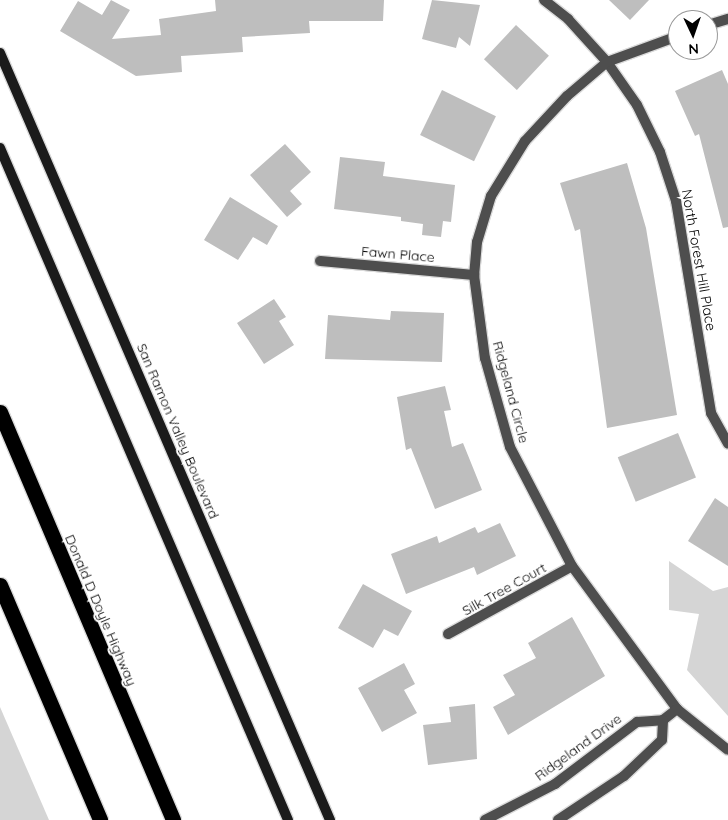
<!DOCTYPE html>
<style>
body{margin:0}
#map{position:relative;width:728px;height:820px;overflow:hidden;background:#fff;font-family:Quicksand,sans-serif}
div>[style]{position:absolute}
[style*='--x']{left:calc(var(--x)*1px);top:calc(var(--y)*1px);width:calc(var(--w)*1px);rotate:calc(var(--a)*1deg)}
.green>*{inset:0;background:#d5d5d5}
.building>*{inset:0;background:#bebebe;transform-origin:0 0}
.roads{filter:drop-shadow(1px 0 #dbdbdb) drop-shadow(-1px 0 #dbdbdb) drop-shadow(0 1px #dbdbdb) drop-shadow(0 -1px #dbdbdb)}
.street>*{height:10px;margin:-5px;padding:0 5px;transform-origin:5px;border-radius:5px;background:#4e4e4e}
.secondary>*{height:10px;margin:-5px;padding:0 5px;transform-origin:5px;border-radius:5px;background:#1b1b1b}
.highway>*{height:15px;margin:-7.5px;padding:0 7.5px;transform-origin:7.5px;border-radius:7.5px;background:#000}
span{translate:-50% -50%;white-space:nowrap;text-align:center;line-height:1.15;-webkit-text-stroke:4px #fff;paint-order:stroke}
.street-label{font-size:14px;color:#000}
.north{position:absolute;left:668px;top:10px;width:50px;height:50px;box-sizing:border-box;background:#fff;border:1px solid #999;border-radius:50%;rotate:177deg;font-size:14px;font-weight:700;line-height:20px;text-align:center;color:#000}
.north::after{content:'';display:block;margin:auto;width:18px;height:22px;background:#000;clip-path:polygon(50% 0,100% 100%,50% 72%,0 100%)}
</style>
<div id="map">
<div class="green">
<div style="clip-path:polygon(669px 561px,713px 591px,728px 587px,728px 716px,687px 670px,699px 614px,669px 610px)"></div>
<div style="clip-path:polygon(0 707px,49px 820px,0 820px)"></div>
</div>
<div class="building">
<div style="clip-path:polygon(111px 0,130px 10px,112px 39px,161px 35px,159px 19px,216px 11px,215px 0,384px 0,383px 21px,309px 21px,310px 33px,242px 37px,243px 52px,181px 56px,182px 72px,136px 76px,60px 31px,78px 1px,102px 15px)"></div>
<div style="clip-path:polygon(432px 0,480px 5px,470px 46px,459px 37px,456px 48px,422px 39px)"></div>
<div style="clip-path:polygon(609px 0,649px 0,630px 20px)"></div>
<div style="left:516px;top:25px;width:45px;height:47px;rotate:43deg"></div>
<div style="clip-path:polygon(722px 70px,728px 84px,728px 227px,723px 228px,699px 134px,695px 136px,675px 91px)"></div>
<div style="left:442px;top:90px;width:60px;height:50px;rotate:26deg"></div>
<div style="clip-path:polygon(285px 144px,311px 172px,290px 191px,302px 204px,287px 217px,250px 175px)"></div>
<div style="clip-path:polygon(340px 157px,385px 162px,383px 176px,455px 185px,451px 222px,443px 221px,441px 237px,422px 235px,423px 224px,401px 221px,401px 217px,334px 209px)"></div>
<div style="clip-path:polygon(627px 163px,646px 228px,677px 415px,607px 428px,580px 229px,575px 231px,560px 183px)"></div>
<div style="clip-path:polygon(230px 197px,278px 226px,267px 245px,253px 237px,238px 260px,204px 240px)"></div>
<div style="clip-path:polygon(274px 299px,286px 317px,279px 321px,294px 345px,264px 364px,237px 323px)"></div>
<div style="clip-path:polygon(391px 311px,444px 313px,442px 362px,325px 359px,328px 315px,390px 320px)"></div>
<div style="clip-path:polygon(445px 386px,451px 410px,444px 411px,452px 447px,463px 443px,482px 490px,435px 509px,411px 448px,406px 450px,397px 397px)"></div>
<div style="left:678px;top:433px;width:48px;height:65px;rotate:68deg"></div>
<div style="clip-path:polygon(715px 498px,728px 507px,728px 566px,688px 541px)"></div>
<div style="clip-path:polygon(500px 523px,516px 556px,477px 575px,474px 567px,406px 594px,391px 554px,437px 536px,439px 543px,475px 527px,478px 533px)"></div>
<div style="clip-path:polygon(363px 584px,412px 611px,398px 636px,384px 629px,373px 648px,338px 628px)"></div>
<div style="clip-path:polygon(572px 617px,605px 676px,508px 735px,493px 707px,515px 695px,503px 675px,536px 658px,528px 643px)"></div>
<div style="clip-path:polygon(404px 663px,415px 684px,404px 690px,417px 713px,382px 732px,358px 688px)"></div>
<div style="clip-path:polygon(475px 704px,477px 759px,428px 765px,423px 725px,451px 722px,449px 707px)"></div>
</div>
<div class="roads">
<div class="street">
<div style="--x:544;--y:0;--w:31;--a:38"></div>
<div style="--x:568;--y:19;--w:58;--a:47.8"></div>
<div style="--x:607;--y:62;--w:52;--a:55.1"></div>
<div style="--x:637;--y:105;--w:52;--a:63.9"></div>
<div style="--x:660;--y:152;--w:52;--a:71.9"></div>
<div style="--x:676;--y:201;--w:215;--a:80.6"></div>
<div style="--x:711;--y:413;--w:35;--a:61"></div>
<div style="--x:708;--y:25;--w:21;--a:-17"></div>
<div style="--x:678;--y:36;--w:76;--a:159.9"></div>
<div style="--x:607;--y:62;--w:52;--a:139.6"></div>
<div style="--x:567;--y:96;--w:62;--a:133"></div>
<div style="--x:525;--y:141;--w:65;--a:121.7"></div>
<div style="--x:491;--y:196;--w:48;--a:106.9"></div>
<div style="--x:477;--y:242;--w:33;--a:95"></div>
<div style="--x:474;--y:275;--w:84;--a:82.5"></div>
<div style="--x:485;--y:358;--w:92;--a:74.3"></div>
<div style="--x:510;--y:447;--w:134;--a:62.5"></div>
<div style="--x:572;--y:566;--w:177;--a:53.7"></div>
<div style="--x:677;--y:709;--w:65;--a:38.8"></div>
<div style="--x:320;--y:261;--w:155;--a:5.2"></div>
<div style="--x:448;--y:634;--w:141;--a:-28.7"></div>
<div style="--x:485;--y:820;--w:79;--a:-27.2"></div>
<div style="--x:555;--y:784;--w:103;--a:-37.1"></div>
<div style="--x:637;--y:722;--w:26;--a:-4"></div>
<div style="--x:663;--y:720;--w:18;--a:-38"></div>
<div style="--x:558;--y:820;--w:79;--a:-33.7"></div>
<div style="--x:624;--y:776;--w:52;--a:-43.5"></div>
<div style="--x:662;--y:740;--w:20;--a:-87"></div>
</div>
<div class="secondary">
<div style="--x:0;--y:53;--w:835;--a:66.72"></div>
<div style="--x:0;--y:148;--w:731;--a:66.8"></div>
</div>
<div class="highway">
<div style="--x:0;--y:412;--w:443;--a:67"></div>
<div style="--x:0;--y:585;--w:255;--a:66.9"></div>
</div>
</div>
<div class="street-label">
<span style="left:398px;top:254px;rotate:5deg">Fawn Place</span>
<span style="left:699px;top:260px;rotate:80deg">North Forest Hill Place</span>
<span style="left:511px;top:392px;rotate:75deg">Ridgeland Circle</span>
<span style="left:178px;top:431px;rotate:67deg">San Ramon Valley Boulevard</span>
<span style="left:504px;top:589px;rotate:-29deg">Silk Tree Court</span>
<span style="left:101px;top:610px;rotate:67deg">Donald D Doyle Highway</span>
<span style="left:578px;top:747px;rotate:-36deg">Ridgeland Drive</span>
</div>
<div class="north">N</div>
</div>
